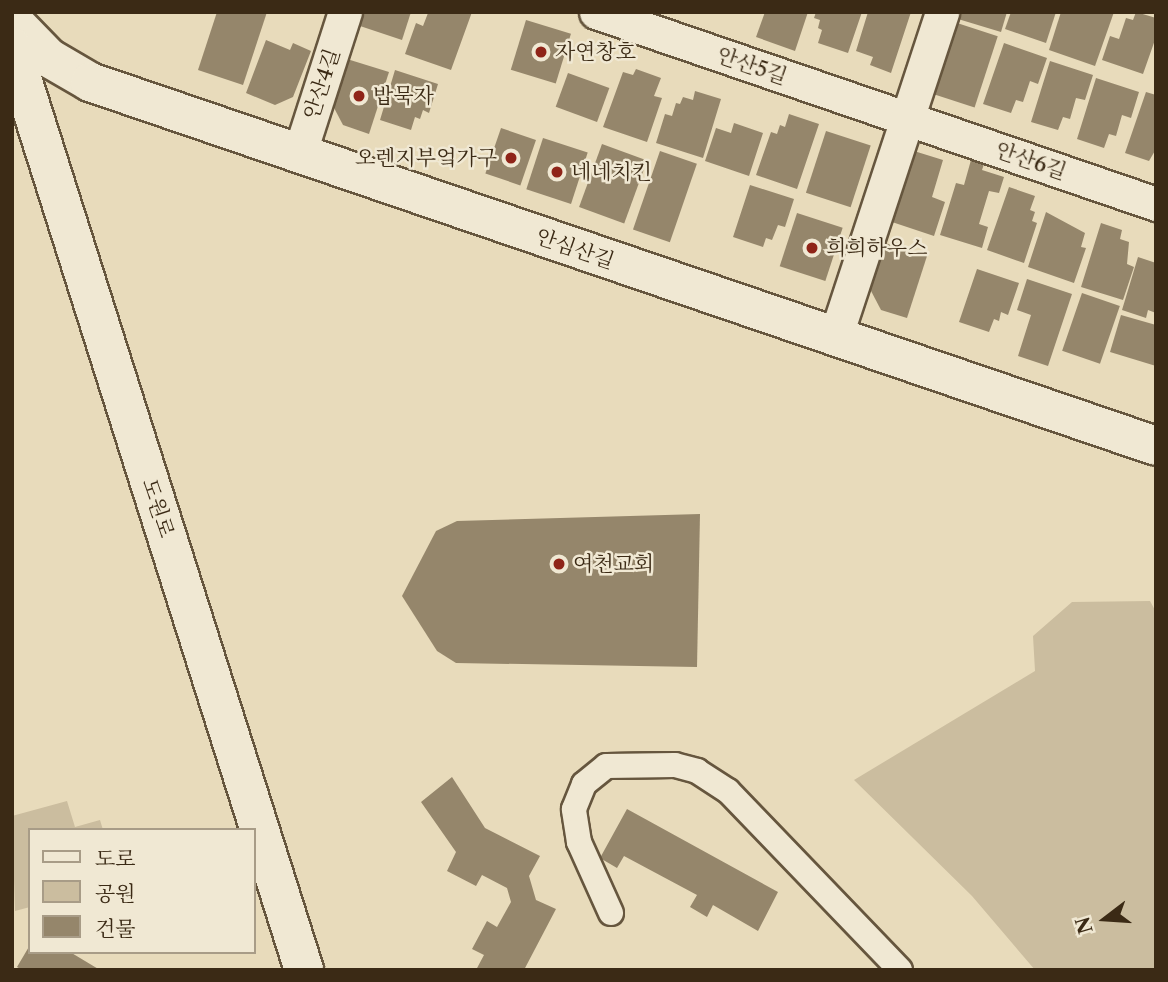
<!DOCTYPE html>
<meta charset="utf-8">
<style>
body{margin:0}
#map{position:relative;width:1168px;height:982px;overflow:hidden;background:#e8dbbb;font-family:"Libre Caslon Text","Noto Serif KR",serif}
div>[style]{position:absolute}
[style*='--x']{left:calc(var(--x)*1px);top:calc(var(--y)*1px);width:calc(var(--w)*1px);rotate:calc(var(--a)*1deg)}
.green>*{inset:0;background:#cbbd9f}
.building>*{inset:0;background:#95866b;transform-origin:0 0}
.roads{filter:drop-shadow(2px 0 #66563e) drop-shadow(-2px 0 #66563e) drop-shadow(0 2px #66563e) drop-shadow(0 -2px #66563e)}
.pedestrian>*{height:24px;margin:-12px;padding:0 12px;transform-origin:12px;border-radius:12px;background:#f0e8d3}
.minor>*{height:33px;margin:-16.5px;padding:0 16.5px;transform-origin:16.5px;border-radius:16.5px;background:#f0e8d3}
.tertiary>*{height:38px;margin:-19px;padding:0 19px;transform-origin:19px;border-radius:19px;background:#f0e8d3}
.dots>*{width:19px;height:19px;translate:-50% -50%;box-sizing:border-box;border:4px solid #f0e8d3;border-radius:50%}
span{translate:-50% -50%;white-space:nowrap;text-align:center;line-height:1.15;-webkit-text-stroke:5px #f0e8d3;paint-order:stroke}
.poi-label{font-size:21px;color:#3b2a15}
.left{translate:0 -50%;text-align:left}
.right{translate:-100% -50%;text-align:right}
.street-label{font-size:21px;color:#3b2a15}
.frame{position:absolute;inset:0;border:14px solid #3b2a15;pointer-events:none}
.legend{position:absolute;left:28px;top:828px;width:228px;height:126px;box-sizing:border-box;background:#f0e8d3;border:2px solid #a89c87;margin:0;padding:9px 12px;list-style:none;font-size:21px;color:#3b2a15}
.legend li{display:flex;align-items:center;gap:14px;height:35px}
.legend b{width:35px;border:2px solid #a89c87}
.north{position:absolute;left:1070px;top:884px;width:70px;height:70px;-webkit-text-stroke:5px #f0e8d3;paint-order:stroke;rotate:253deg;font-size:19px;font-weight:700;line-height:28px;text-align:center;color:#3b2a15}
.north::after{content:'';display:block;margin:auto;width:24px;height:32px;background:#3b2a15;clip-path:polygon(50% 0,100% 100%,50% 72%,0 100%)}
</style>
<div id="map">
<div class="green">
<div style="clip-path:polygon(1150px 601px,1156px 612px,1156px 970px,1035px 970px,972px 896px,854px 780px,1035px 671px,1033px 636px,1072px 602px)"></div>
<div style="clip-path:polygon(67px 801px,75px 827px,100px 820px,103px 830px,30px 830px,30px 907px,15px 911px,12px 816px)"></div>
</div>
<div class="building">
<div style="clip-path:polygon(217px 12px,267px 12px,243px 85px,198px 70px)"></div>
<div style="clip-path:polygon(364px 12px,411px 12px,402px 40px,360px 26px)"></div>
<div style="clip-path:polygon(472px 12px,451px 70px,405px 54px,416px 23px,423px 26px,428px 13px)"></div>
<div style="clip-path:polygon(765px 12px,808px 12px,795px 51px,756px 37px)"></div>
<div style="clip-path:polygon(816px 12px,862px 12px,848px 53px,818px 43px,822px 30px,818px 28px,820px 20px,814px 18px)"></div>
<div style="clip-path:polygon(868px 12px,911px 12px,891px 73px,870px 65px,873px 57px,856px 51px)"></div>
<div style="clip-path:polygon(960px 12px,1007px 12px,1001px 32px,958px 19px)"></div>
<div style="clip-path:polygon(1011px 12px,1056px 12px,1046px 43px,1005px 29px)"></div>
<div style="clip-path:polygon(1061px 12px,1114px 12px,1095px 66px,1049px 50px)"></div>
<div style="clip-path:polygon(1136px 12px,1156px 18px,1156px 37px,1143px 74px,1102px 60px,1110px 36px,1119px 39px,1126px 18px,1133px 20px)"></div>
<div style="left:526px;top:20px;width:47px;height:52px;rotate:17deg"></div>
<div style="left:954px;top:22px;width:46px;height:75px;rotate:18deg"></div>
<div style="clip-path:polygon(266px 40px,290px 50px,293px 43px,311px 51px,293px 97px,275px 105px,246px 93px)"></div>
<div style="clip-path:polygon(1004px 43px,1047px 58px,1038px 84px,1030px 81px,1023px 102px,1016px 100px,1011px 113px,983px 104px)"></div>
<div style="clip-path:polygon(347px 59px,389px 72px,369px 134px,343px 125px,332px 104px)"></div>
<div style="clip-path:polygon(1050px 61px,1093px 75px,1085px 100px,1076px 98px,1070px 119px,1063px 117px,1058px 130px,1031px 122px)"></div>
<div style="clip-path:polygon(636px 69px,661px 78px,654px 96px,662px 98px,647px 142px,603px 127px,623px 72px,633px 75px)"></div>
<div style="clip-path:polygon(395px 70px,438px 84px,429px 113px,423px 110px,420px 119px,415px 117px,411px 130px,380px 120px)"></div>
<div style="left:568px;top:73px;width:44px;height:36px;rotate:20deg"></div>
<div style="clip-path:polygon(1096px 78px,1139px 92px,1131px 118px,1122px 115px,1116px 136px,1109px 134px,1104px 148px,1077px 139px)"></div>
<div style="clip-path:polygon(695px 91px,721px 99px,703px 158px,656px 143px,665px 114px,672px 116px,676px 103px,680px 104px,683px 97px,693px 100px)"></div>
<div style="clip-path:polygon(1146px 92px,1156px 95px,1156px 149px,1149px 161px,1125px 153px)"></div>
<div style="clip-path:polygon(789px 114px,819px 124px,797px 189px,756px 175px,771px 132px,777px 134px,780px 125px,785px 127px)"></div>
<div style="clip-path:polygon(734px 123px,763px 133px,749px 176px,705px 161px,716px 128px,731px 133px)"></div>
<div style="left:501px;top:128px;width:37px;height:48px;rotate:19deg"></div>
<div style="left:826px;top:131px;width:47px;height:65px;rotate:18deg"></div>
<div style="left:543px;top:138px;width:47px;height:54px;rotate:18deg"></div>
<div style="left:602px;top:144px;width:48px;height:67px;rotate:20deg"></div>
<div style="left:660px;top:151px;width:39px;height:83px;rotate:19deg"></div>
<div style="clip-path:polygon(914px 151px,943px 160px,932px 197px,945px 202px,934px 236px,892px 222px)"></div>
<div style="clip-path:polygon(971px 160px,984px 164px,982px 170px,1004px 177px,999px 193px,989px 191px,979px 224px,988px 227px,982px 248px,940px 235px,956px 183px,964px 185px)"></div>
<div style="clip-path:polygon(750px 185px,794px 199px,785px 227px,778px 225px,772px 240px,766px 238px,763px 247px,733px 237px)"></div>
<div style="clip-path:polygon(1009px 187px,1035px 196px,1030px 210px,1035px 212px,1032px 221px,1037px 223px,1024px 263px,987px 250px)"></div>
<div style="clip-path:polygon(1046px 212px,1085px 233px,1081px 247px,1086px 248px,1074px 283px,1028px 267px)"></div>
<div style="left:797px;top:213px;width:48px;height:56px;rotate:18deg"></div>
<div style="clip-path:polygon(1101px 223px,1122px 230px,1120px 239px,1129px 242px,1127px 264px,1134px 267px,1123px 300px,1081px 287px)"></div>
<div style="clip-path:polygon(885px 243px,927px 256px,907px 318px,881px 310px,870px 289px)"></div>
<div style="clip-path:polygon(1138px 257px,1156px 263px,1156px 313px,1148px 310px,1146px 318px,1122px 310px)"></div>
<div style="clip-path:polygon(977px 269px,1019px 283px,1008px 315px,1001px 312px,999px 321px,994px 319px,989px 332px,959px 322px)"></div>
<div style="clip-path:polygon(1027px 279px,1072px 294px,1048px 366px,1018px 356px,1031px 315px,1017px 310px)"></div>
<div style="left:1082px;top:293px;width:40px;height:61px;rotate:19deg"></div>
<div style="clip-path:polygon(1121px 315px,1156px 325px,1156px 366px,1110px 352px)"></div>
<div style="clip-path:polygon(700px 514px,697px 667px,456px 663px,437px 651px,402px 596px,436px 531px,457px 521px)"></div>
<div style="clip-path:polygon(452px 777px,485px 828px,540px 856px,529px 876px,536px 900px,556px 909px,524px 970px,476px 970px,484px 955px,472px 949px,487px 921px,497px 927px,511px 902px,507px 888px,482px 875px,476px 886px,447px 871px,456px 852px,421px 802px)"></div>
<div style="clip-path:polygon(627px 809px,778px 892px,758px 931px,713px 905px,707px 917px,690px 907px,697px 895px,624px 856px,617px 868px,600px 858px)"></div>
<div style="clip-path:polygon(30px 945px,30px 952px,70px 952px,100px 970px,22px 970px,17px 967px)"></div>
</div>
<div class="roads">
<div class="pedestrian">
<div style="--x:611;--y:913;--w:78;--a:-114.3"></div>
<div style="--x:579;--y:842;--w:33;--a:-99"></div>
<div style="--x:574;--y:809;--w:27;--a:-68"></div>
<div style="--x:584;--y:784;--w:28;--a:-39"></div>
<div style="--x:606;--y:766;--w:69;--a:-0.8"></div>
<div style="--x:675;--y:765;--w:23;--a:15"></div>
<div style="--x:697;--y:771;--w:37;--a:33"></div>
<div style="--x:728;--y:791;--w:248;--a:46.1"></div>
</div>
<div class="minor">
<div style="--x:596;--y:12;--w:592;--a:18.92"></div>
<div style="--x:299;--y:155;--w:150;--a:-72.2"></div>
<div style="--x:835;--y:338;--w:343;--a:-71.8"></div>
</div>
<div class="tertiary">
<div style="--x:12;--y:20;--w:53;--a:45.8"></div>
<div style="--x:49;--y:58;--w:48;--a:30.3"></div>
<div style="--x:90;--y:82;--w:1126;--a:18.85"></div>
<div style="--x:12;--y:47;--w:968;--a:72.44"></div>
</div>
</div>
<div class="dots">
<div style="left:541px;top:52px;background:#8f2418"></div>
<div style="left:359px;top:96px;background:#8f2418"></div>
<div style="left:511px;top:158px;background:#8f2418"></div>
<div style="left:557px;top:172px;background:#8f2418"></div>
<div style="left:812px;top:248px;background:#8f2418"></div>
<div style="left:559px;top:564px;background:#8f2418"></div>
</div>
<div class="poi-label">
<span class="left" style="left:555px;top:52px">자연창호</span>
<span class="left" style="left:373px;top:96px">밥묵자</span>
<span class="right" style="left:497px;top:158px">오렌지부엌가구</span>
<span class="left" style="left:571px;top:172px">네네치킨</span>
<span class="left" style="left:826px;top:248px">희희하우스</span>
<span class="left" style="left:573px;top:564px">여천교회</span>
</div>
<div class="street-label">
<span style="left:752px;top:66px;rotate:19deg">안산5길</span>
<span style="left:322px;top:84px;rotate:-72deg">안산4길</span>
<span style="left:1031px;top:161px;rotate:19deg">안산6길</span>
<span style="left:575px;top:249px;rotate:19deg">안심산길</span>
<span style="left:158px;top:508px;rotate:72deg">도원로</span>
</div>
<div class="frame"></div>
<ul class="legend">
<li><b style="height:9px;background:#f0e8d3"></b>도로</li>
<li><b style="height:19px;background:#cbbd9f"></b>공원</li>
<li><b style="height:19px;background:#95866b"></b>건물</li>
</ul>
<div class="north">N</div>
</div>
